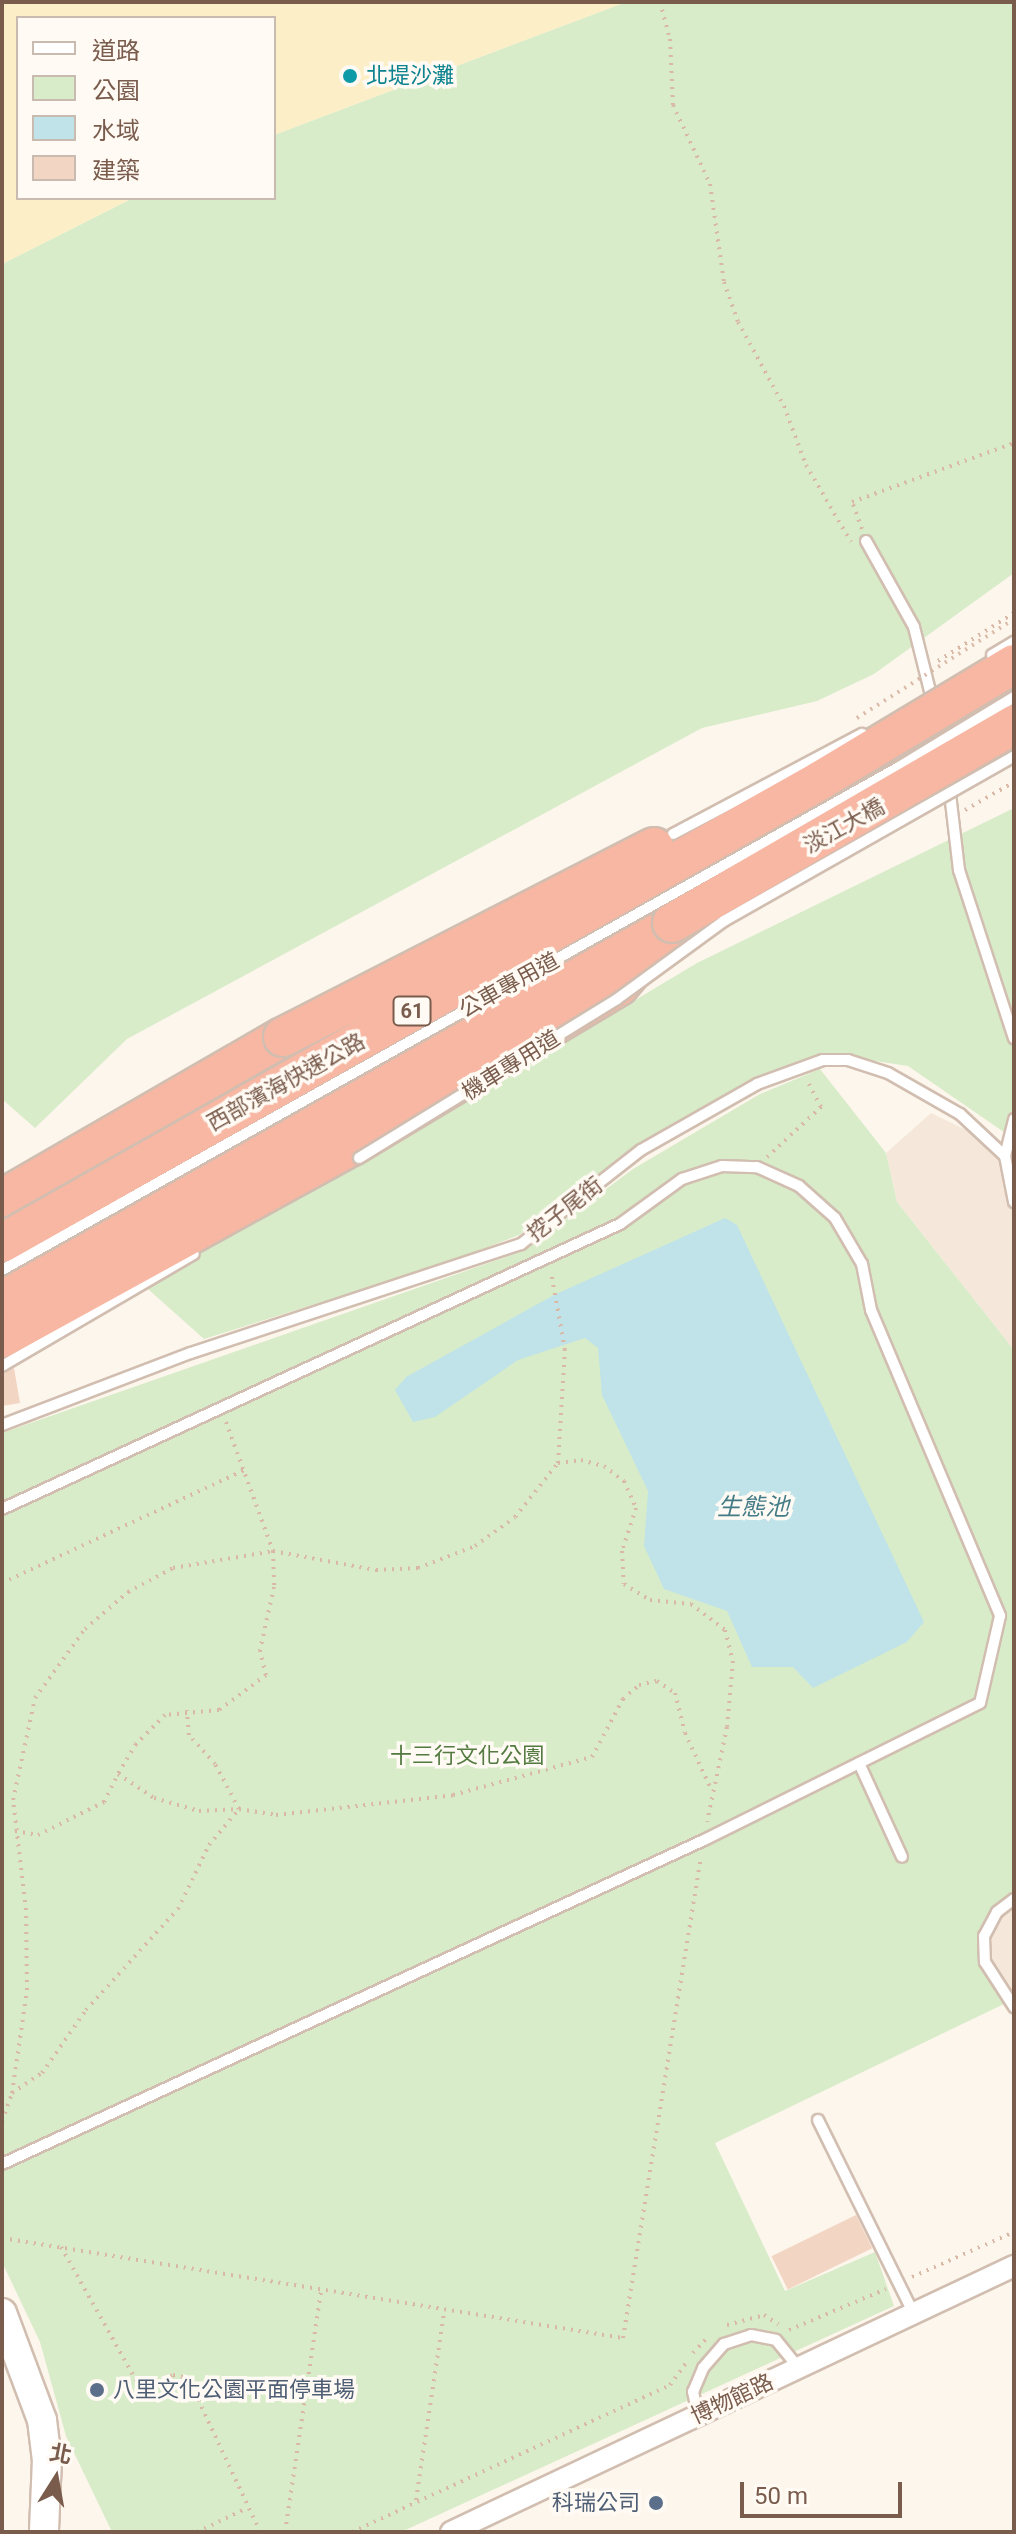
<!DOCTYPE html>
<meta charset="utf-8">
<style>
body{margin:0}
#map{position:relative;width:1016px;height:2534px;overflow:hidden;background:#fdf6ec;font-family:Roboto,"Noto Sans TC",sans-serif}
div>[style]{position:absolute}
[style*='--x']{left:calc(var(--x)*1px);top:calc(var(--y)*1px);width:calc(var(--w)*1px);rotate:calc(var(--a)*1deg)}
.residential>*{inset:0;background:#f5e8da}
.green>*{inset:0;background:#d8ecc9}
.sand>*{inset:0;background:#fcefc7}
.water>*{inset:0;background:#bfe3e8}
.building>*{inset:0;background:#f3d5c3;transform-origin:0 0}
.path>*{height:4px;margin-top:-2px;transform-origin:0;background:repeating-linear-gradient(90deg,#d9b8a5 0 2px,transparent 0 8px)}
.roads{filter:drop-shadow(2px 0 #d1beb0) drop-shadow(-2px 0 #d1beb0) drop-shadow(0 2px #d1beb0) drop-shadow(0 -2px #d1beb0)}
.lane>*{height:10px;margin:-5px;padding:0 5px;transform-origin:5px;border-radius:5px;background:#fff}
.street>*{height:20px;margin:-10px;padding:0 10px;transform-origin:10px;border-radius:10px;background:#fff}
.secondary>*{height:28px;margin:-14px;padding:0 14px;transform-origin:14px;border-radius:14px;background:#fff}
.highway>*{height:38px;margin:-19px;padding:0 19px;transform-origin:19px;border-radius:19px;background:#f7b7a3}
.path-bridge>*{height:4px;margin-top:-2px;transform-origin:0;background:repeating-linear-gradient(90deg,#d9b8a5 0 2px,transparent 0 8px)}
.bridges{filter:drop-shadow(2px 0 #d1beb0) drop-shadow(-2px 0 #d1beb0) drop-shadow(0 2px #d1beb0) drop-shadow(0 -2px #d1beb0)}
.lane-bridge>*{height:10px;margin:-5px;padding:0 5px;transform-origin:5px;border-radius:5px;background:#fff}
.highway-bridge>*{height:38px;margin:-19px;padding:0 19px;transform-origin:19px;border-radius:19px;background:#f7b7a3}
.dots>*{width:22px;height:22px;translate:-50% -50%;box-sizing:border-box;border:4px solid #fffaf3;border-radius:50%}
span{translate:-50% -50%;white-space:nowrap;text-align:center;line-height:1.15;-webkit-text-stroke:7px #fffaf3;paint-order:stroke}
.shield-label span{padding:2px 6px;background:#fffaf3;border:2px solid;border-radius:6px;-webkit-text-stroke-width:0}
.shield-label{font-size:20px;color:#7a5c4d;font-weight:700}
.culture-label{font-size:22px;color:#0d838f}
.left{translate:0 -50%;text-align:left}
.street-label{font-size:22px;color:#7a5c4d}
.park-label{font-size:22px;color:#537a41}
.service-label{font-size:22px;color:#4e5e75}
.right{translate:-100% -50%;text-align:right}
.water-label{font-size:24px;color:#437c86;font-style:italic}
.frame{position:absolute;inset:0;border:4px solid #7a5c4d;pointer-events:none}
.legend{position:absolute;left:16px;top:16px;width:260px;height:184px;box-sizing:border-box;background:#fffaf3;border:2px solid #cabbb1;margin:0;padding:10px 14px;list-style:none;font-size:24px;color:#7a5c4d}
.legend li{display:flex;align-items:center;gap:16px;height:40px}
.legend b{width:40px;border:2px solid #cabbb1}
.north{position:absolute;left:16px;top:2438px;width:80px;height:80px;-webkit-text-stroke:6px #fffaf3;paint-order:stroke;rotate:11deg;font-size:22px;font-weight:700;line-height:32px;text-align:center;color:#7a5c4d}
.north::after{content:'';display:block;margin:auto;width:28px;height:36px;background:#7a5c4d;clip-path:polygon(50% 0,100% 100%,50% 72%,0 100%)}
.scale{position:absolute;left:740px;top:2482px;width:162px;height:36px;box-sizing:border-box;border:4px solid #7a5c4d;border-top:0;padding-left:10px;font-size:24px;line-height:28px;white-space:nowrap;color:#7a5c4d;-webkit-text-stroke:6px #fffaf3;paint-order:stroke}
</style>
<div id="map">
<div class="residential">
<div style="clip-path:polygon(931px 1113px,1014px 1153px,1014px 1350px,897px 1202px,886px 1153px)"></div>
<div style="clip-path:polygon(1014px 1890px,1014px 2017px,978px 1960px,979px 1931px,992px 1906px)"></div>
</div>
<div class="green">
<div style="clip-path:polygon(626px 2px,1014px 2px,1014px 573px,874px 674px,817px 701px,702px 728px,127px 1039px,35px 1128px,2px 1099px,2px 264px,133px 198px,274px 198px,274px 135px)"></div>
<div style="clip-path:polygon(1014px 808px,1014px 1139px,908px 1066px,822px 1053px,750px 1080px,623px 1155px,519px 1235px,446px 1263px,204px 1339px,139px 1281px,372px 1158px,697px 963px)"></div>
<div style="clip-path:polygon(820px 1069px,886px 1153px,897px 1202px,1014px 1350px,1014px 1890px,992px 1907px,979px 1931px,978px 1960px,1006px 2003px,715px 2143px,785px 2291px,875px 2252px,894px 2306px,401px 2532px,112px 2532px,66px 2436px,40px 2342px,2px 2262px,2px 1433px,523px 1251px,633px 1169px,760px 1094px)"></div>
</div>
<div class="sand">
<div style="clip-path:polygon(2px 2px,626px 2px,274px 135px,274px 18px,18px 18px,18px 198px,133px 198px,2px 264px)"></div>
</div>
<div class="water">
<div style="clip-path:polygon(725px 1218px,737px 1225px,924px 1622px,907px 1642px,813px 1688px,793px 1667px,752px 1667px,727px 1611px,664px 1589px,644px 1546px,648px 1491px,602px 1395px,598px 1348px,585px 1338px,518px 1360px,435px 1417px,413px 1422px,395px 1390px,406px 1377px,554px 1295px)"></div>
</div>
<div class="building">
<div style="clip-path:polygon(14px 1368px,20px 1403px,2px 1406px,2px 1374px)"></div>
<div style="left:856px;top:2215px;width:37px;height:94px;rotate:64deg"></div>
</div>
<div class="path">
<div style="--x:660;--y:2;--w:38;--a:75"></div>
<div style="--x:670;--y:39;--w:66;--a:87.4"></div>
<div style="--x:673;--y:105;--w:87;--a:64.9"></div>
<div style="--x:710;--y:184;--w:99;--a:81.9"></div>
<div style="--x:724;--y:282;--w:42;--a:70.7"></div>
<div style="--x:738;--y:322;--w:96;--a:61.3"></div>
<div style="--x:784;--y:406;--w:63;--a:69.6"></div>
<div style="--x:806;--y:465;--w:89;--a:59.7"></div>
<div style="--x:862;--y:529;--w:29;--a:-110"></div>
<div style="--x:852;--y:502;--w:172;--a:-20"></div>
<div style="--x:938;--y:661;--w:90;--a:-32.3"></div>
<div style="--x:965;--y:810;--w:56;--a:-29.7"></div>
<div style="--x:767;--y:1157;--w:74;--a:-42.8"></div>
<div style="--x:821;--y:1107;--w:30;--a:-118"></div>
<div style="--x:226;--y:1422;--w:137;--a:70"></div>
<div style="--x:273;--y:1551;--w:36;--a:88"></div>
<div style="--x:274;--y:1587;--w:65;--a:102.5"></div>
<div style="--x:260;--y:1650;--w:26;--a:77"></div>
<div style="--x:266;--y:1675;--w:59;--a:143.3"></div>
<div style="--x:219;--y:1710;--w:54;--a:174.7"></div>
<div style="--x:165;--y:1715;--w:41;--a:135"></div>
<div style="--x:136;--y:1744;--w:35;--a:121"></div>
<div style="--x:118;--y:1774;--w:43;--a:33.7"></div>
<div style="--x:154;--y:1798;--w:47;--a:16.1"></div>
<div style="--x:199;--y:1811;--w:40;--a:-2.9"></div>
<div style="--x:239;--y:1809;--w:37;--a:9"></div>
<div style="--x:276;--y:1815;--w:178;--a:-6.4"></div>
<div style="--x:453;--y:1795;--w:144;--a:-15.3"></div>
<div style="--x:592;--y:1757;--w:66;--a:-61.9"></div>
<div style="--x:623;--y:1699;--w:21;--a:-41"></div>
<div style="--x:639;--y:1685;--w:18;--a:-13"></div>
<div style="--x:657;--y:1681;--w:22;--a:34"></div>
<div style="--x:675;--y:1693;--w:41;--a:76"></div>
<div style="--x:685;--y:1733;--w:62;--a:65.1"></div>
<div style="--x:558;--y:1463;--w:23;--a:-7"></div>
<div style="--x:581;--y:1460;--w:24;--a:15"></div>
<div style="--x:604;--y:1466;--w:25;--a:37"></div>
<div style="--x:624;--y:1481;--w:30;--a:66"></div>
<div style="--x:636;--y:1508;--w:45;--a:108"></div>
<div style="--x:622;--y:1551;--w:33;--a:87"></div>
<div style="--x:624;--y:1584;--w:31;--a:32"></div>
<div style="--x:650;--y:1600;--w:41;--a:5.6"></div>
<div style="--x:691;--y:1604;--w:43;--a:37.4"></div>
<div style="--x:725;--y:1630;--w:32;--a:76"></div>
<div style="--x:733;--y:1661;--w:66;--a:95.2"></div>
<div style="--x:727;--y:1727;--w:97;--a:101.9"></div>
<div style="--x:2;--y:1583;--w:269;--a:-25"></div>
<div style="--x:15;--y:1831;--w:23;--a:10"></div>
<div style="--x:38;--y:1835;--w:74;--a:-26.6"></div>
<div style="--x:104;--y:1802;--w:31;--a:-63"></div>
<div style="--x:12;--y:2093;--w:36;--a:-34"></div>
<div style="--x:42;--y:2073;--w:77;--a:-55.1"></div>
<div style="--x:86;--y:2010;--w:137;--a:-47.7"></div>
<div style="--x:178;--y:1909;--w:71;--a:-64.2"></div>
<div style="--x:209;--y:1845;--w:47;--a:-50.2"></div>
<div style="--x:239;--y:1809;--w:51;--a:-118.1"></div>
<div style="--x:215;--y:1764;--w:39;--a:-132"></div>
<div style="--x:189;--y:1735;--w:25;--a:-95"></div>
<div style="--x:2;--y:2121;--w:30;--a:-70"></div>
<div style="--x:12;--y:2093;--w:104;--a:-81.7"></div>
<div style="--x:27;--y:1990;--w:80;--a:-90.7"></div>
<div style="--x:26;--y:1910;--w:111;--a:-96.7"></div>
<div style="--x:13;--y:1800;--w:104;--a:-77.8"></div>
<div style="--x:35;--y:1698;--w:85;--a:-54.1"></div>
<div style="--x:85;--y:1629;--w:57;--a:-40.7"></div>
<div style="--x:128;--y:1592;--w:51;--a:-28.1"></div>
<div style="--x:173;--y:1568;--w:101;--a:-9.6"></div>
<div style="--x:273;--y:1551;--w:105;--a:10.5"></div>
<div style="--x:376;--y:1570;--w:42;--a:-2.7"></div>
<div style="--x:418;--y:1568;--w:61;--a:-21.1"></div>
<div style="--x:475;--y:1546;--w:49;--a:-35.9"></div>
<div style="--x:515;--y:1517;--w:69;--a:-51.5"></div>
<div style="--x:558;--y:1463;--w:113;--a:-86.5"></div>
<div style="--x:565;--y:1350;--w:79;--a:-100.2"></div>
<div style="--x:2;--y:2238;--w:629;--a:9.15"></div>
<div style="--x:623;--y:2338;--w:486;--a:-80.8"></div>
<div style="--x:61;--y:2247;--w:163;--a:60.6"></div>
<div style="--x:141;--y:2389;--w:35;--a:-24"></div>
<div style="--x:173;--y:2375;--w:15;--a:11"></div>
<div style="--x:188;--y:2378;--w:170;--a:64.9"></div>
<div style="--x:912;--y:2277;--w:111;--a:-23.8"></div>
<div style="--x:727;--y:2325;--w:38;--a:-15"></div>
<div style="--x:764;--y:2315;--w:17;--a:33"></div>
<div style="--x:789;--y:2330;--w:105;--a:-22.9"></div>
<div style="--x:693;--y:2353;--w:19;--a:-47"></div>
<div style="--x:416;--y:2500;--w:190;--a:-81.5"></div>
<div style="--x:197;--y:2532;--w:55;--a:-25.6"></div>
<div style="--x:285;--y:2532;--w:245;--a:-81.5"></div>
<div style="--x:352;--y:2532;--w:350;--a:-24.8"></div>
<div style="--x:670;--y:2385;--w:31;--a:-54"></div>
</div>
<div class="roads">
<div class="lane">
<div style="--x:866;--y:541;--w:98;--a:60.8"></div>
<div style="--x:914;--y:627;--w:78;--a:76"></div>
<div style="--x:949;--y:785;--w:86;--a:83.3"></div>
<div style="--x:959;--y:870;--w:177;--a:71.9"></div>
<div style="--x:1005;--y:1156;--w:38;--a:-76"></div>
<div style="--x:2;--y:1366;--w:222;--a:-30.3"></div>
<div style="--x:2;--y:1425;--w:202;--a:-20.9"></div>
<div style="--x:191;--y:1353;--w:348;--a:-18.3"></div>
<div style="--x:521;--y:1244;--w:152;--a:-38.1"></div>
<div style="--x:641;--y:1150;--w:133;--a:-29.6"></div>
<div style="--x:757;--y:1084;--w:70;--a:-20"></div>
<div style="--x:823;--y:1060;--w:25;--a:0"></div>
<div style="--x:848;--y:1060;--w:42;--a:18"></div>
<div style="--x:888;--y:1073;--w:83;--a:29.7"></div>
<div style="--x:960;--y:1114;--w:62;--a:43"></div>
<div style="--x:1005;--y:1156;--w:47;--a:78.9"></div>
<div style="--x:2;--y:1509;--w:681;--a:-24.76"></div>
<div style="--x:620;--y:1224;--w:77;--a:-36"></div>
<div style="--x:682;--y:1179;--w:42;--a:-18"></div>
<div style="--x:722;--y:1166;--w:35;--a:2"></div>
<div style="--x:757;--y:1167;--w:46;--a:24.3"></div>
<div style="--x:799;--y:1186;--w:48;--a:41.6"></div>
<div style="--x:835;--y:1218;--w:53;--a:59.6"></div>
<div style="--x:862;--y:1264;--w:47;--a:78.9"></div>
<div style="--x:871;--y:1310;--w:332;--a:67.1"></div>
<div style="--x:1000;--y:1616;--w:89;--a:102.9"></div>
<div style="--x:980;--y:1703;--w:308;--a:153.6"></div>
<div style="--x:704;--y:1840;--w:773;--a:155.22"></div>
<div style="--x:859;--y:1763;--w:103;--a:65.4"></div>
<div style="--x:1014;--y:1899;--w:21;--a:143"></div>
<div style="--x:997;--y:1912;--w:27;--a:118"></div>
<div style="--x:984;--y:1936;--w:26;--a:88"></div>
<div style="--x:985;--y:1962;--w:54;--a:57.2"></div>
<div style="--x:818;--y:2120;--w:216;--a:63.7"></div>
<div style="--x:698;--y:2415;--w:24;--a:-102"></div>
<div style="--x:693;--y:2392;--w:26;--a:-67"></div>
<div style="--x:703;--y:2368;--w:32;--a:-49"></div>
<div style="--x:724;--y:2344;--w:28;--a:-18"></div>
<div style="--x:751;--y:2335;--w:25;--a:11"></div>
<div style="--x:776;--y:2340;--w:36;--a:51"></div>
</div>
<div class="street">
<div style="--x:451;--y:2532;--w:623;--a:-25.29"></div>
</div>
<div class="secondary">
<div style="--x:2;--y:2313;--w:114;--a:69.5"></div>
<div style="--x:42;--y:2420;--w:39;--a:83"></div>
<div style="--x:47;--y:2459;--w:73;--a:92.4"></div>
</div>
<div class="highway">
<div style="--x:2;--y:1199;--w:324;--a:-30"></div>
<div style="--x:2;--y:1300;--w:745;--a:-29.35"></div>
<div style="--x:2;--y:1338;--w:397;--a:-28.8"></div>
<div style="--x:350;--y:1147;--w:313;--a:-30.9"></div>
<div style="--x:619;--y:986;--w:82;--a:-49.9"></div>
</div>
</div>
<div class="path-bridge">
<div style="--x:857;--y:718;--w:186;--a:-32.2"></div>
</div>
<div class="bridges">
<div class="lane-bridge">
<div style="--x:992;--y:655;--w:26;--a:-31"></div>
<div style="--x:673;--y:834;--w:214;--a:-27.9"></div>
<div style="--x:359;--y:1158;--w:303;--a:-31.6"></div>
<div style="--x:617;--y:999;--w:132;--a:-36.1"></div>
<div style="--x:724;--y:921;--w:334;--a:-29.6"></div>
<div style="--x:2;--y:1270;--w:1028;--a:-29.28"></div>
<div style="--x:899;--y:767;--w:135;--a:-31.3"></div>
</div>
<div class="highway-bridge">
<div style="--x:672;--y:923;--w:395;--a:-30.1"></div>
<div style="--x:283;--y:1037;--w:417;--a:-27.1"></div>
<div style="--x:2;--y:1243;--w:941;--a:-29.48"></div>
<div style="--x:821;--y:780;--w:225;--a:-31"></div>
</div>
</div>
<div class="dots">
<div style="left:350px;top:76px;background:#0f9aa8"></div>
<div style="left:97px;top:2390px;background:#5c6f8a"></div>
<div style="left:656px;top:2503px;background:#5c6f8a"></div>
</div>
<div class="shield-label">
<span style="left:412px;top:1011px">61</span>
</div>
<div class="culture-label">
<span class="left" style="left:366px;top:76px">北堤沙灘</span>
</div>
<div class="street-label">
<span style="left:844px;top:826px;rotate:-29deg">淡江大橋</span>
<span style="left:509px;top:985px;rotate:-29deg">公車專用道</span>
<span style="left:511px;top:1065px;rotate:-32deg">機車專用道</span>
<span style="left:286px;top:1082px;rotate:-29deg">西部濱海快速公路</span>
<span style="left:565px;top:1209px;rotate:-38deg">挖子尾街</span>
<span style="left:732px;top:2399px;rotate:-25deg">博物館路</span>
</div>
<div class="park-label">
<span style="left:467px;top:1756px">十三行文化公園</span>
</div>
<div class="service-label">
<span class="left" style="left:113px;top:2390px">八里文化公園平面停車場</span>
<span class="right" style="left:640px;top:2503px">科瑞公司</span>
</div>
<div class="water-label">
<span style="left:753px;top:1508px">生態池</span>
</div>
<div class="frame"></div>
<ul class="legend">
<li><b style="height:10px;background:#fff"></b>道路</li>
<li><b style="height:22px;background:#d8ecc9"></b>公園</li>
<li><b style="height:22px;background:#bfe3e8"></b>水域</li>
<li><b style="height:22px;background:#f3d5c3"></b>建築</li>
</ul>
<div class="north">北</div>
<div class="scale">50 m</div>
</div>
